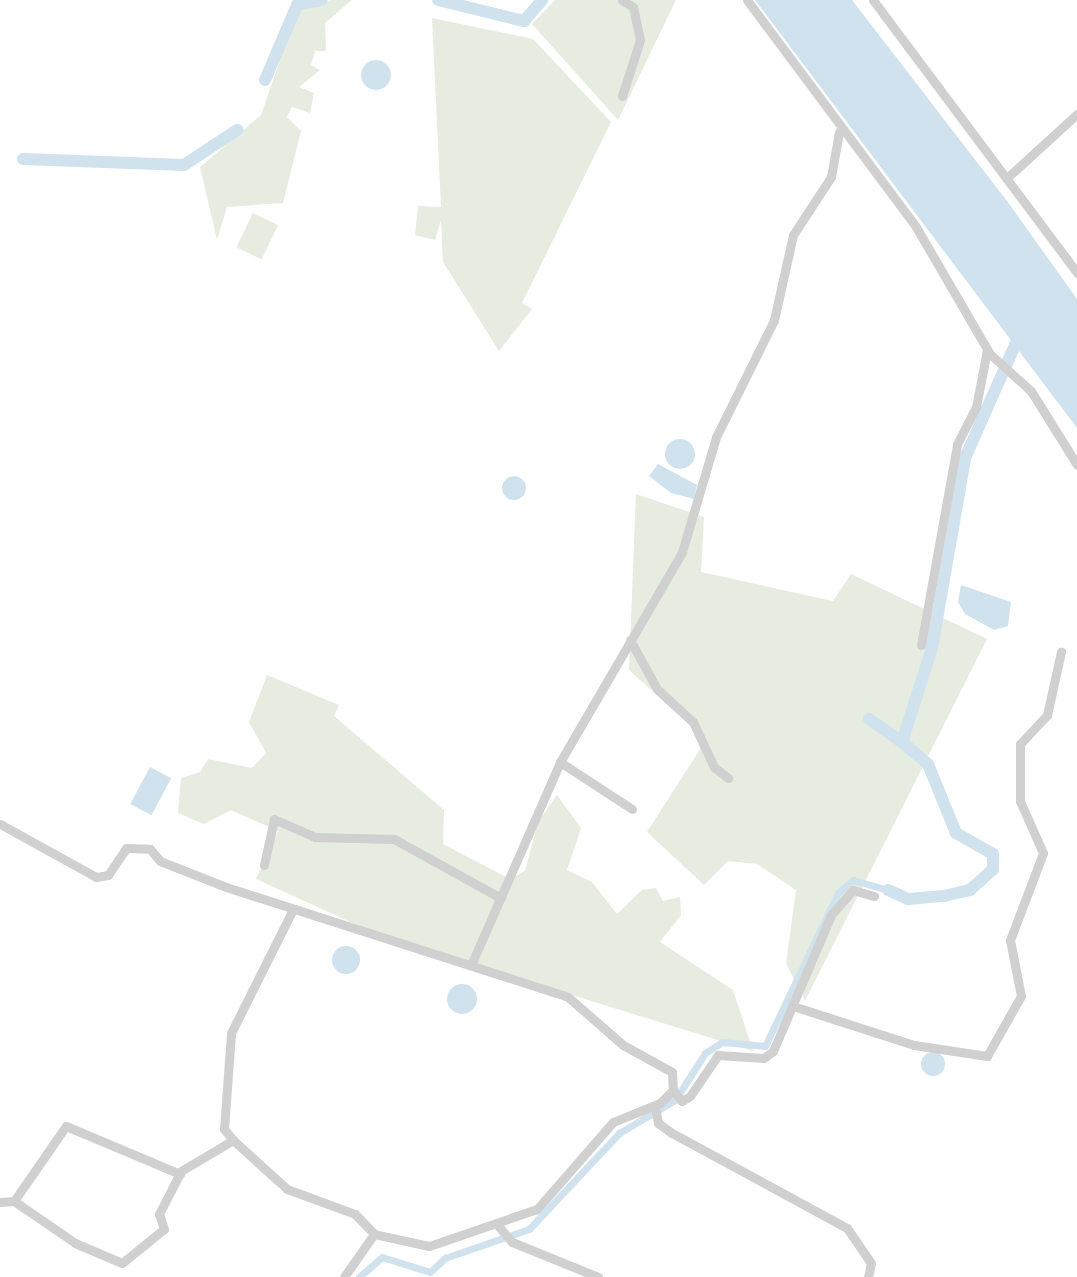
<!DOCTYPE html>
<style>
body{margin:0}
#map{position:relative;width:1077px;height:1277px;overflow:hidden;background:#fff;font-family:"Titillium Web",sans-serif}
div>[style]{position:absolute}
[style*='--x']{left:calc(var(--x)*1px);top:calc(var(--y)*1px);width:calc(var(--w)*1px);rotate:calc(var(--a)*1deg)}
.green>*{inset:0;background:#e6ecdf;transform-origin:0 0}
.water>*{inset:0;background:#cfe2ee;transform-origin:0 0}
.round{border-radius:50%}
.canal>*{height:7px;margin:-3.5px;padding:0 3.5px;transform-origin:3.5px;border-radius:3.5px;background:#cfe2ee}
.river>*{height:12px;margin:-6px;padding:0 6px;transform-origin:6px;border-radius:6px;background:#cfe2ee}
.minor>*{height:9px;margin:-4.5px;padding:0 4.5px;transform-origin:4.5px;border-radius:4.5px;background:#d0d0d0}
span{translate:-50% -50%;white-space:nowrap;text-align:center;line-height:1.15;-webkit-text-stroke:8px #fff;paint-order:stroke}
</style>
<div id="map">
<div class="green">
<div style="clip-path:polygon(331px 0,352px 0,325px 23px,326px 51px,315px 51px,311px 65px,320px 70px,299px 87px,314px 93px,310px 113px,292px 107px,287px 117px,301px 131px,283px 203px,227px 207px,217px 240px,200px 167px,261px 115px,298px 8px)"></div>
<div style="clip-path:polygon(555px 0,676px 0,618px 120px,532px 24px)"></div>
<div style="clip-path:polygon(432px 18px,533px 39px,611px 122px,522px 303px,532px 309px,499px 351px,443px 262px,441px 220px,435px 240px,415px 235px,418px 206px,441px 207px)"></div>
<div style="left:253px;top:213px;width:28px;height:38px;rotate:26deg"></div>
<div style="clip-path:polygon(636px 494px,704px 517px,701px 572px,833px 601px,851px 574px,987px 639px,805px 1001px,786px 963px,796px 890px,757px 864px,728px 861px,704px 885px,647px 832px,706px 740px,629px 670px)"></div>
<div style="clip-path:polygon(267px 675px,339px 705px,334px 716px,444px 810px,443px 844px,510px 879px,525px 871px,538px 822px,557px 795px,581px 828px,567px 870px,592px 882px,617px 914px,642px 890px,656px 888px,663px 901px,680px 897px,681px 915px,660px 942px,733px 990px,753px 1051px,381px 936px,256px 879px,278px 831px,231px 810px,204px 824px,178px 813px,181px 778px,200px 772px,208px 759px,252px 768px,266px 753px,249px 722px)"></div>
</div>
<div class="water">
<div style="clip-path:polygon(755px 0,852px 0,1010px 205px,1077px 299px,1077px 428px)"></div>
<div class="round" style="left:361px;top:60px;width:30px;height:30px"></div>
<div class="round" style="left:665px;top:439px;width:30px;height:30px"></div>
<div style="clip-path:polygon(658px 464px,697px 485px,694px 499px,671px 493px,649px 476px)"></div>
<div class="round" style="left:502px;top:476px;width:24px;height:24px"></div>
<div style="clip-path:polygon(961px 585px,1011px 602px,1008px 626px,994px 630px,965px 614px,958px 602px)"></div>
<div style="left:150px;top:767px;width:24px;height:42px;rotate:28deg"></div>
<div class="round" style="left:332px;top:946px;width:28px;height:28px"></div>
<div class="round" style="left:447px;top:984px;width:30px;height:30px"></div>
<div class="round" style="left:921px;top:1052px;width:24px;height:24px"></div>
</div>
<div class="canal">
<div style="--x:359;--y:1277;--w:30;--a:-41"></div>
<div style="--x:382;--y:1257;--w:50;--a:17.4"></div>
<div style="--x:430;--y:1272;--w:21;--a:-43"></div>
<div style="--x:445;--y:1258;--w:89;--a:-19"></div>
<div style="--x:529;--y:1229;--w:132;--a:-46.8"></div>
<div style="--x:619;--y:1133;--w:65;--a:-30.5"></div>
<div style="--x:675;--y:1100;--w:56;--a:-57.4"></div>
<div style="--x:705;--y:1053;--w:20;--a:-33"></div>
<div style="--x:722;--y:1042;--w:43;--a:5.3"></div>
<div style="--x:765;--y:1046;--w:170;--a:-64.5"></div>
<div style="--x:838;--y:893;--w:20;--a:-41"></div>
<div style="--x:853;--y:880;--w:36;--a:16"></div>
</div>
<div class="river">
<div style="--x:438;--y:0;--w:89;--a:13.7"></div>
<div style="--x:524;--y:21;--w:28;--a:-49"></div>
<div style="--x:265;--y:80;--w:82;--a:-66.9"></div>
<div style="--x:297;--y:5;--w:25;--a:-12"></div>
<div style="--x:23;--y:159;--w:161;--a:2.1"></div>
<div style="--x:184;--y:165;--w:64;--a:-33.4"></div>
<div style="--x:869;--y:719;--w:40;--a:34.9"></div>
<div style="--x:888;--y:890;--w:22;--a:24"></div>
<div style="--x:908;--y:899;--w:36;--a:-5"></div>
<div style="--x:944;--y:896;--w:27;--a:-13"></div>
<div style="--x:970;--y:890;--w:31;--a:-42"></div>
<div style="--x:993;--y:869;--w:15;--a:-90"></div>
<div style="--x:993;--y:854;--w:43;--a:-150.4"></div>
<div style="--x:956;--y:833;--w:74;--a:-112.1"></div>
<div style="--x:928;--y:764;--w:34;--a:-140"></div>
<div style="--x:902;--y:742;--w:99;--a:-72.3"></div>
<div style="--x:932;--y:648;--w:193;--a:-80.1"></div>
<div style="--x:965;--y:458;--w:143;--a:-66.1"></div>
</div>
<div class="minor">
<div style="--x:747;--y:0;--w:283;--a:53.3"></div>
<div style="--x:916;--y:227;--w:147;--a:59.8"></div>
<div style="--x:990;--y:354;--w:55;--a:42.1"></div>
<div style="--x:1031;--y:391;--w:87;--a:58.1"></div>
<div style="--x:873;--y:0;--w:341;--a:53.2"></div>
<div style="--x:622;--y:96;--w:59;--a:-72.2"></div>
<div style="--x:640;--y:40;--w:34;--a:-102"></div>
<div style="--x:633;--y:7;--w:13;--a:-148"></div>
<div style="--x:1009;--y:176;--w:92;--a:-42.4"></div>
<div style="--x:630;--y:640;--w:56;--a:61.1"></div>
<div style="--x:657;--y:689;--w:49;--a:42.5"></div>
<div style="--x:693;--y:722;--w:50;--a:65"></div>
<div style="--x:714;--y:767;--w:18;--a:38"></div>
<div style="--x:921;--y:645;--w:204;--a:-79.8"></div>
<div style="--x:957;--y:444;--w:42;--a:-62.8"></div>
<div style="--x:976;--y:407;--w:58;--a:-79.1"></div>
<div style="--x:560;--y:762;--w:86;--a:33.1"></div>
<div style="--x:0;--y:824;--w:110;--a:28.9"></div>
<div style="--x:96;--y:877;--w:12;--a:-9"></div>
<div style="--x:108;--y:875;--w:32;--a:-56"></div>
<div style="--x:126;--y:848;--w:24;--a:2"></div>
<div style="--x:150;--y:849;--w:16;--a:50"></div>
<div style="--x:160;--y:861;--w:71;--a:21.5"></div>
<div style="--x:226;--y:887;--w:359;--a:17.8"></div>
<div style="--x:568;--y:997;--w:73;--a:41.1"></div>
<div style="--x:623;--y:1045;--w:56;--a:28.9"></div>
<div style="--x:672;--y:1072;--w:18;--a:87"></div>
<div style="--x:673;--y:1090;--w:18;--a:135"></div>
<div style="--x:660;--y:1103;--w:51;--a:158"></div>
<div style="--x:613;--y:1122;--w:116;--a:131.1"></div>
<div style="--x:537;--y:1209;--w:114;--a:161.1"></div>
<div style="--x:429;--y:1246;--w:56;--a:-167.7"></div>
<div style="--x:374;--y:1234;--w:52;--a:124.9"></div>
<div style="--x:264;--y:865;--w:47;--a:-77.7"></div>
<div style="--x:274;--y:819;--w:45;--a:23.7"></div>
<div style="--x:315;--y:837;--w:79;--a:1.5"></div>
<div style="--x:394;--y:839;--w:122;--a:28.9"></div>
<div style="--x:471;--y:965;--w:222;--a:-66.3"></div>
<div style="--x:560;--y:762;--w:243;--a:-59.8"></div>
<div style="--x:682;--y:552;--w:120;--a:-73.5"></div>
<div style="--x:716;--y:437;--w:131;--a:-63.6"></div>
<div style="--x:774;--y:320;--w:87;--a:-77.4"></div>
<div style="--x:793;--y:235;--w:69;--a:-56.8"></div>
<div style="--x:831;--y:177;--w:46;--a:-79.9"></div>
<div style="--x:793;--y:1006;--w:127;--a:17.9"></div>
<div style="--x:914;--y:1045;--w:74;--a:8.6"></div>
<div style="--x:987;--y:1056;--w:69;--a:-60.5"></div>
<div style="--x:1021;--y:996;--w:57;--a:-101.1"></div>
<div style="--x:1010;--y:940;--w:93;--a:-69.2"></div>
<div style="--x:1043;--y:853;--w:57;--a:-113.9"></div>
<div style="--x:1020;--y:801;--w:57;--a:-90"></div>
<div style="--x:1020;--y:744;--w:40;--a:-47"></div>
<div style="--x:1047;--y:715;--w:65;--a:-77.5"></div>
<div style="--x:673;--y:1090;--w:14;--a:51"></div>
<div style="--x:682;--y:1101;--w:9;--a:-32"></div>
<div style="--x:690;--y:1096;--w:50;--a:-55.7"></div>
<div style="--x:718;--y:1055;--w:46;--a:3.7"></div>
<div style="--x:764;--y:1058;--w:11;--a:-38"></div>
<div style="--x:773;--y:1051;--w:148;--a:-66.9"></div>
<div style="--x:831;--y:915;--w:33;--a:-49"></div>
<div style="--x:853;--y:890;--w:22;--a:16"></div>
<div style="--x:655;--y:1107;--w:16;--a:79"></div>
<div style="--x:658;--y:1123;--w:17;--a:36"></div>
<div style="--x:672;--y:1133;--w:199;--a:28.5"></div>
<div style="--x:847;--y:1228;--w:42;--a:55.6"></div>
<div style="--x:871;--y:1263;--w:14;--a:102"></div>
<div style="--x:233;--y:1140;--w:14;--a:-129"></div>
<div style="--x:224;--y:1129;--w:96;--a:-85.8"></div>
<div style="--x:231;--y:1033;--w:139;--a:-63.4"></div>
<div style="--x:14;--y:1201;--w:91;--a:-55.3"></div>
<div style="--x:66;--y:1126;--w:124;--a:22.8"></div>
<div style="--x:0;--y:1202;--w:14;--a:-4"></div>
<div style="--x:14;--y:1201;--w:74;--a:34.5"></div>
<div style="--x:75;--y:1243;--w:51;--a:23.1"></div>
<div style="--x:122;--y:1263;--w:54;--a:-39"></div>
<div style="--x:164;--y:1229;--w:16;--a:-108"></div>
<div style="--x:159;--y:1214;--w:48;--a:-62.9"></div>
<div style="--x:181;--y:1171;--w:61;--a:-30.8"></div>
<div style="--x:233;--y:1140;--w:73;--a:42.2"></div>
<div style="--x:287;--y:1189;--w:72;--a:20.2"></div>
<div style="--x:355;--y:1214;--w:28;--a:46"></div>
<div style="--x:499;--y:1227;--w:20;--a:49"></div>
<div style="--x:512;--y:1242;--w:93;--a:22.1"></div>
</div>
</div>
